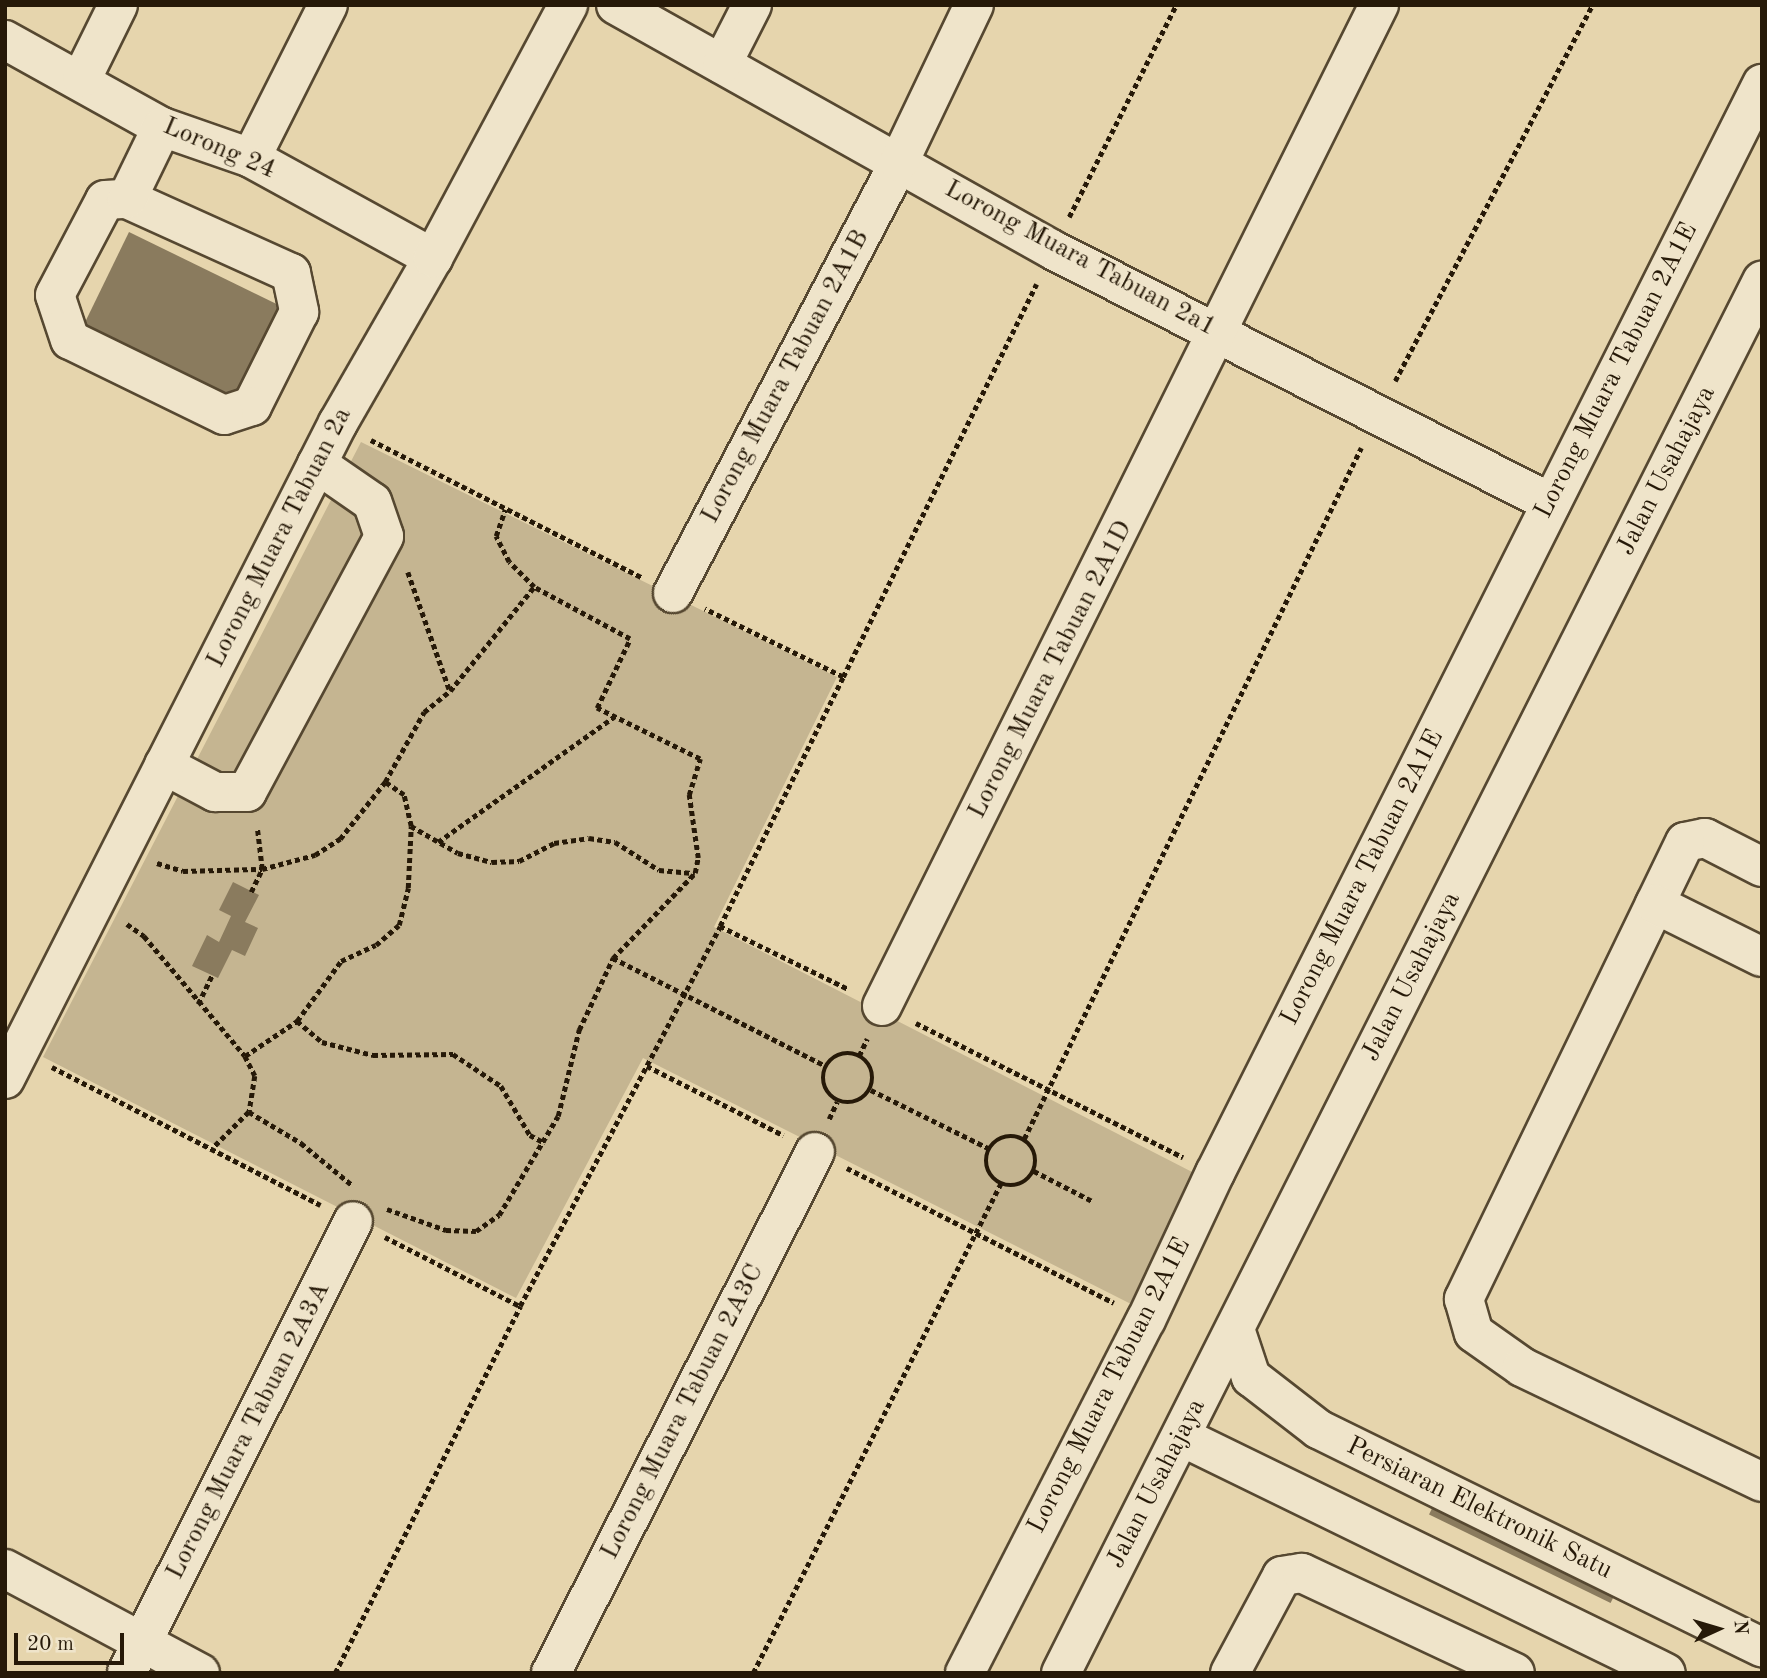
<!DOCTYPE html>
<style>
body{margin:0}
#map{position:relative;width:1767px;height:1678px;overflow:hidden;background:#e6d5ad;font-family:"Old Standard TT",serif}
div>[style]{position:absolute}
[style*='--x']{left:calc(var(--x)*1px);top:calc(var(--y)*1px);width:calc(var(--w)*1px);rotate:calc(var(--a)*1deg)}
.green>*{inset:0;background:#c5b591}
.building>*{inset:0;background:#8a7b5e;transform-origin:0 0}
.path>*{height:4.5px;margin-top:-2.25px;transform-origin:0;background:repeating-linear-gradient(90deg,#261908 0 5px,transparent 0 8.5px)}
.path>.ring{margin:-2.25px;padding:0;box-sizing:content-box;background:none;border:4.5px solid #261908;border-radius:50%}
.roads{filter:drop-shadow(2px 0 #564831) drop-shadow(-2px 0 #564831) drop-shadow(0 2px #564831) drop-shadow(0 -2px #564831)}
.minor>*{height:38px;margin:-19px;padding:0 19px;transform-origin:19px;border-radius:19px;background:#efe4ca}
span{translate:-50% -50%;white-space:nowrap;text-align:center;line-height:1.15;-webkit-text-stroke:5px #efe4ca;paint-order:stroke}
.street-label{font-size:26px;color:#261908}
.frame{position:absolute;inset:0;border:7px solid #261908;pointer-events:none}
.north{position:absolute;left:1683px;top:1594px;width:70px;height:70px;-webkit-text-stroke:5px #efe4ca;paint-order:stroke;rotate:86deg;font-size:19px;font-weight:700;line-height:28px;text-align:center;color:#261908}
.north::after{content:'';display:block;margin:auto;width:24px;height:32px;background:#261908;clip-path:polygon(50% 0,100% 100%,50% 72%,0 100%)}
.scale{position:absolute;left:14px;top:1633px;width:110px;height:32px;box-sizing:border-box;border:4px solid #261908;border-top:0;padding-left:9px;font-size:21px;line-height:24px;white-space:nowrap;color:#261908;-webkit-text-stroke:5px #efe4ca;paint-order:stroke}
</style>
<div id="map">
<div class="green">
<div style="clip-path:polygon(361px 442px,837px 677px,714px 927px,1198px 1175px,1133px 1305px,643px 1058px,516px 1298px,43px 1057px)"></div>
</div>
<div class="building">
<div style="left:129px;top:232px;width:167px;height:102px;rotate:26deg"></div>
<div style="clip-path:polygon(233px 882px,259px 895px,245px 922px,258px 928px,245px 956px,232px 950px,218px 978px,192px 966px,207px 935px,219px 942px,231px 916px,219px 910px)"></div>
<div style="left:1440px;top:1492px;width:202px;height:25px;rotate:26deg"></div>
</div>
<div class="path">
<div style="--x:1069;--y:217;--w:237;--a:-63.2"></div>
<div style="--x:1395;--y:381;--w:424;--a:-62.3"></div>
<div style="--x:371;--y:440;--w:303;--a:26.9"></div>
<div style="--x:408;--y:572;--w:126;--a:70.6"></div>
<div style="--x:843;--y:677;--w:438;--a:-63.8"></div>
<div style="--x:411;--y:826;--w:54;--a:29.9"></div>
<div style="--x:458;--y:853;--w:35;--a:15"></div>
<div style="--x:492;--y:862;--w:27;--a:-2"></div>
<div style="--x:519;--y:861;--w:39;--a:-27"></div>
<div style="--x:554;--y:843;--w:35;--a:-8"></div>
<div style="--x:589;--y:838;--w:26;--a:9"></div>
<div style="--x:615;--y:842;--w:52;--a:32.5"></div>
<div style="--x:659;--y:870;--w:36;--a:5"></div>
<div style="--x:438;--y:842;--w:216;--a:-35.4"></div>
<div style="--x:157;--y:863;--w:27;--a:17"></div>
<div style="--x:183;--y:871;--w:79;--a:-1.5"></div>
<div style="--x:262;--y:869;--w:55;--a:-14.8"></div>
<div style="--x:315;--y:855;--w:30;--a:-33"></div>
<div style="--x:340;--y:839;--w:73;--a:-51.7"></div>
<div style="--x:385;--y:782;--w:80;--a:-60.9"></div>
<div style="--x:424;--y:712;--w:33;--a:-39"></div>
<div style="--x:450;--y:691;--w:134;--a:-51.1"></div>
<div style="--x:251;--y:892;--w:25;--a:-64"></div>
<div style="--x:262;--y:869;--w:42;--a:-96.8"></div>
<div style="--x:127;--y:924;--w:21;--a:35"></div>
<div style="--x:144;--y:936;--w:157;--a:49.9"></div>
<div style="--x:245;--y:1056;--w:22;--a:63"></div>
<div style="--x:255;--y:1076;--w:36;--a:99"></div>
<div style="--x:249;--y:1112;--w:51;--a:135"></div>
<div style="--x:720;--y:926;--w:143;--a:26.2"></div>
<div style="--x:613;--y:958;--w:239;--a:26.9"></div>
<div style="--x:198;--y:1004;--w:32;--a:-64"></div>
<div style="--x:297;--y:1021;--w:33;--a:40"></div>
<div style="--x:322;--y:1042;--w:53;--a:14.3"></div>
<div style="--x:373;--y:1055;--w:80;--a:-0.7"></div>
<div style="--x:453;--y:1054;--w:58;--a:33.7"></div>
<div style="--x:501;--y:1086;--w:57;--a:59.4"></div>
<div style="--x:530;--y:1135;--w:17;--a:28"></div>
<div style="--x:916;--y:1023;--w:299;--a:26.7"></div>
<div class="ring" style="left:823px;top:1053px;width:45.5px;height:45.5px"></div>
<div style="--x:245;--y:1056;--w:63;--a:-33.9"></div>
<div style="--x:297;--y:1021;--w:74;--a:-53.7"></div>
<div style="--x:341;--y:961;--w:38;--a:-25"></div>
<div style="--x:376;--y:945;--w:30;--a:-41"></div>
<div style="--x:399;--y:925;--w:38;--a:-76"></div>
<div style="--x:408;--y:888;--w:62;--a:-87.2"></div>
<div style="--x:411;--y:826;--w:32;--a:-103"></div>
<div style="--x:404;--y:795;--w:23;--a:-146"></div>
<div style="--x:859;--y:1056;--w:19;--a:-65"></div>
<div style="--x:647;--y:1066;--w:153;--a:26.9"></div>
<div style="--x:52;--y:1067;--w:302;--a:27.2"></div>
<div style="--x:871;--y:1090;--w:133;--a:26.4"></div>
<div style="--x:249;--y:1112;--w:61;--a:30.8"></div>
<div style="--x:301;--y:1143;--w:65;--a:39.4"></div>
<div style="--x:829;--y:1119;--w:19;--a:-65"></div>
<div class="ring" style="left:986px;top:1136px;width:45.5px;height:45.5px"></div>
<div style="--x:1024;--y:1139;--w:769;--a:-64"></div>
<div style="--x:847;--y:1168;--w:299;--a:26.8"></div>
<div style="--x:1034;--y:1171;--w:65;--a:27.3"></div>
<div style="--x:387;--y:1209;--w:63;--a:19.6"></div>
<div style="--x:446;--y:1230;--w:30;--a:2"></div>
<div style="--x:476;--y:1231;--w:28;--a:-35"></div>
<div style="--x:499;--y:1215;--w:115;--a:-59.2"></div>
<div style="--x:558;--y:1116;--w:89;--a:-76.3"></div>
<div style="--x:579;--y:1030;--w:80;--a:-64.7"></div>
<div style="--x:613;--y:958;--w:118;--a:-46"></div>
<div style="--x:695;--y:873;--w:15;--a:-79"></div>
<div style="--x:698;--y:858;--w:64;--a:-98.1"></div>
<div style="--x:689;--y:795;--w:38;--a:-73"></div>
<div style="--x:700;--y:759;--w:115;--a:-153.7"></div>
<div style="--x:597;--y:708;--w:76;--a:-64.4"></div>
<div style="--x:630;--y:639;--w:109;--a:-151.6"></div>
<div style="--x:534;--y:587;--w:35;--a:-135"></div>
<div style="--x:509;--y:562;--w:29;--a:-117"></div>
<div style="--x:496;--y:536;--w:28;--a:-71"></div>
<div style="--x:385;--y:1237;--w:152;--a:27.1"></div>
<div style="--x:520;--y:1306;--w:429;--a:-62.2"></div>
<div style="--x:720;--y:926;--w:278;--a:-63.7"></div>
<div style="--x:843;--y:677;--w:154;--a:-153.8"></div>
<div style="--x:335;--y:1673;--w:411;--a:-63.2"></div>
<div style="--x:753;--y:1673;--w:549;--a:-63.16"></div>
</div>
<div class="roads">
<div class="minor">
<div style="--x:616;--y:5;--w:501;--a:29.28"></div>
<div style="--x:1053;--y:250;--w:559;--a:26.93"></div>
<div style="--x:5;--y:40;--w:179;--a:29"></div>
<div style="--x:162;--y:127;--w:94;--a:19.2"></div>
<div style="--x:251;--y:158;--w:208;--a:28.8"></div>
<div style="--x:722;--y:64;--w:66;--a:-63"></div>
<div style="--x:82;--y:78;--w:81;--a:-63.7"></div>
<div style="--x:251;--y:158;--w:171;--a:-63.3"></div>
<div style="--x:127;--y:199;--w:180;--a:24.3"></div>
<div style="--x:291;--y:273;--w:40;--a:78"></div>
<div style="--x:299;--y:312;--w:105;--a:116.6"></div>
<div style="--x:252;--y:406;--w:29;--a:162"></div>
<div style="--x:224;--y:415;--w:171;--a:-154"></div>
<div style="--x:70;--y:340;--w:47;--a:-108.4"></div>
<div style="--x:55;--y:295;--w:107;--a:-62.2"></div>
<div style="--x:105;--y:200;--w:22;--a:-3"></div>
<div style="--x:127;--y:199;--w:80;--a:-64.1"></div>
<div style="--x:673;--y:593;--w:487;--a:-62.3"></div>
<div style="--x:899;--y:162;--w:174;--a:-64.5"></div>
<div style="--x:164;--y:765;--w:58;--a:27.9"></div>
<div style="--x:215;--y:792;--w:32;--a:0"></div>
<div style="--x:247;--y:792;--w:290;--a:-61.8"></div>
<div style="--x:384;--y:536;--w:36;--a:-109"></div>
<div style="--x:372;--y:502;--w:67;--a:-145.4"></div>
<div style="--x:1762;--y:867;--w:64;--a:-153"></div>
<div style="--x:1705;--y:838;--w:20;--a:169"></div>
<div style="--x:1685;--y:842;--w:508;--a:115.81"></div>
<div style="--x:1464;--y:1299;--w:35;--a:74"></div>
<div style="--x:1474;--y:1333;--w:59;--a:35.3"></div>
<div style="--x:1522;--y:1367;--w:266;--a:25.6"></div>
<div style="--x:1655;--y:904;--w:119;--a:26.4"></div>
<div style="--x:882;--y:1006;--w:1118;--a:-63.6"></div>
<div style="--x:5;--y:1079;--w:736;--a:-63.09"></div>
<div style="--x:338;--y:423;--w:190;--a:-60.1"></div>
<div style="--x:433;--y:258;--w:287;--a:-61.9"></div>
<div style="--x:1235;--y:1329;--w:51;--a:71.6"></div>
<div style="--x:1251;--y:1377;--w:85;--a:37.8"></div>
<div style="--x:1318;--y:1429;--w:495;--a:26.2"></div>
<div style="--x:1182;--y:1437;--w:538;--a:25.99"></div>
<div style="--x:5;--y:1569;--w:221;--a:28.1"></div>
<div style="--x:127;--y:1673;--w:505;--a:-63.43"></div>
<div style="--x:551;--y:1673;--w:584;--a:-63.13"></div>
<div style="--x:965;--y:1673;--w:397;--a:-62.9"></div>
<div style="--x:1146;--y:1320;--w:162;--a:-64.9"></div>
<div style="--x:1215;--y:1173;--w:1219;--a:-63.33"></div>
<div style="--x:1061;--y:1673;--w:1559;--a:-63.27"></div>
<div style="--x:1230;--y:1673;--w:110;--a:-61.8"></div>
<div style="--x:1282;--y:1576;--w:20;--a:-9"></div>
<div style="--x:1302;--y:1573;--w:235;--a:25.1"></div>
</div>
</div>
<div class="street-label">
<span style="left:219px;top:149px;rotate:23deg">Lorong 24</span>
<span style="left:1080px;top:259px;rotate:28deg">Lorong Muara Tabuan 2a1</span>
<span style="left:1617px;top:371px;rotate:-63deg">Lorong Muara Tabuan 2A1E</span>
<span style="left:786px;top:377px;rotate:-62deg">Lorong Muara Tabuan 2A1B</span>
<span style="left:1667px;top:471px;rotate:-63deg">Jalan Usahajaya</span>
<span style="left:280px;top:538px;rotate:-63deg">Lorong Muara Tabuan 2a</span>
<span style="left:1051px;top:670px;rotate:-63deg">Lorong Muara Tabuan 2A1D</span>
<span style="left:1363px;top:878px;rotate:-63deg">Lorong Muara Tabuan 2A1E</span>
<span style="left:1412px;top:977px;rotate:-63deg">Jalan Usahajaya</span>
<span style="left:1110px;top:1386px;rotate:-63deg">Lorong Muara Tabuan 2A1E</span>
<span style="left:683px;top:1412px;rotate:-63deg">Lorong Muara Tabuan 2A3C</span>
<span style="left:249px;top:1431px;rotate:-63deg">Lorong Muara Tabuan 2A3A</span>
<span style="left:1157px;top:1484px;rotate:-63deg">Jalan Usahajaya</span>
<span style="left:1479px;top:1509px;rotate:26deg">Persiaran Elektronik Satu</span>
</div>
<div class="frame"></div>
<div class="north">N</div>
<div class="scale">20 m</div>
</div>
